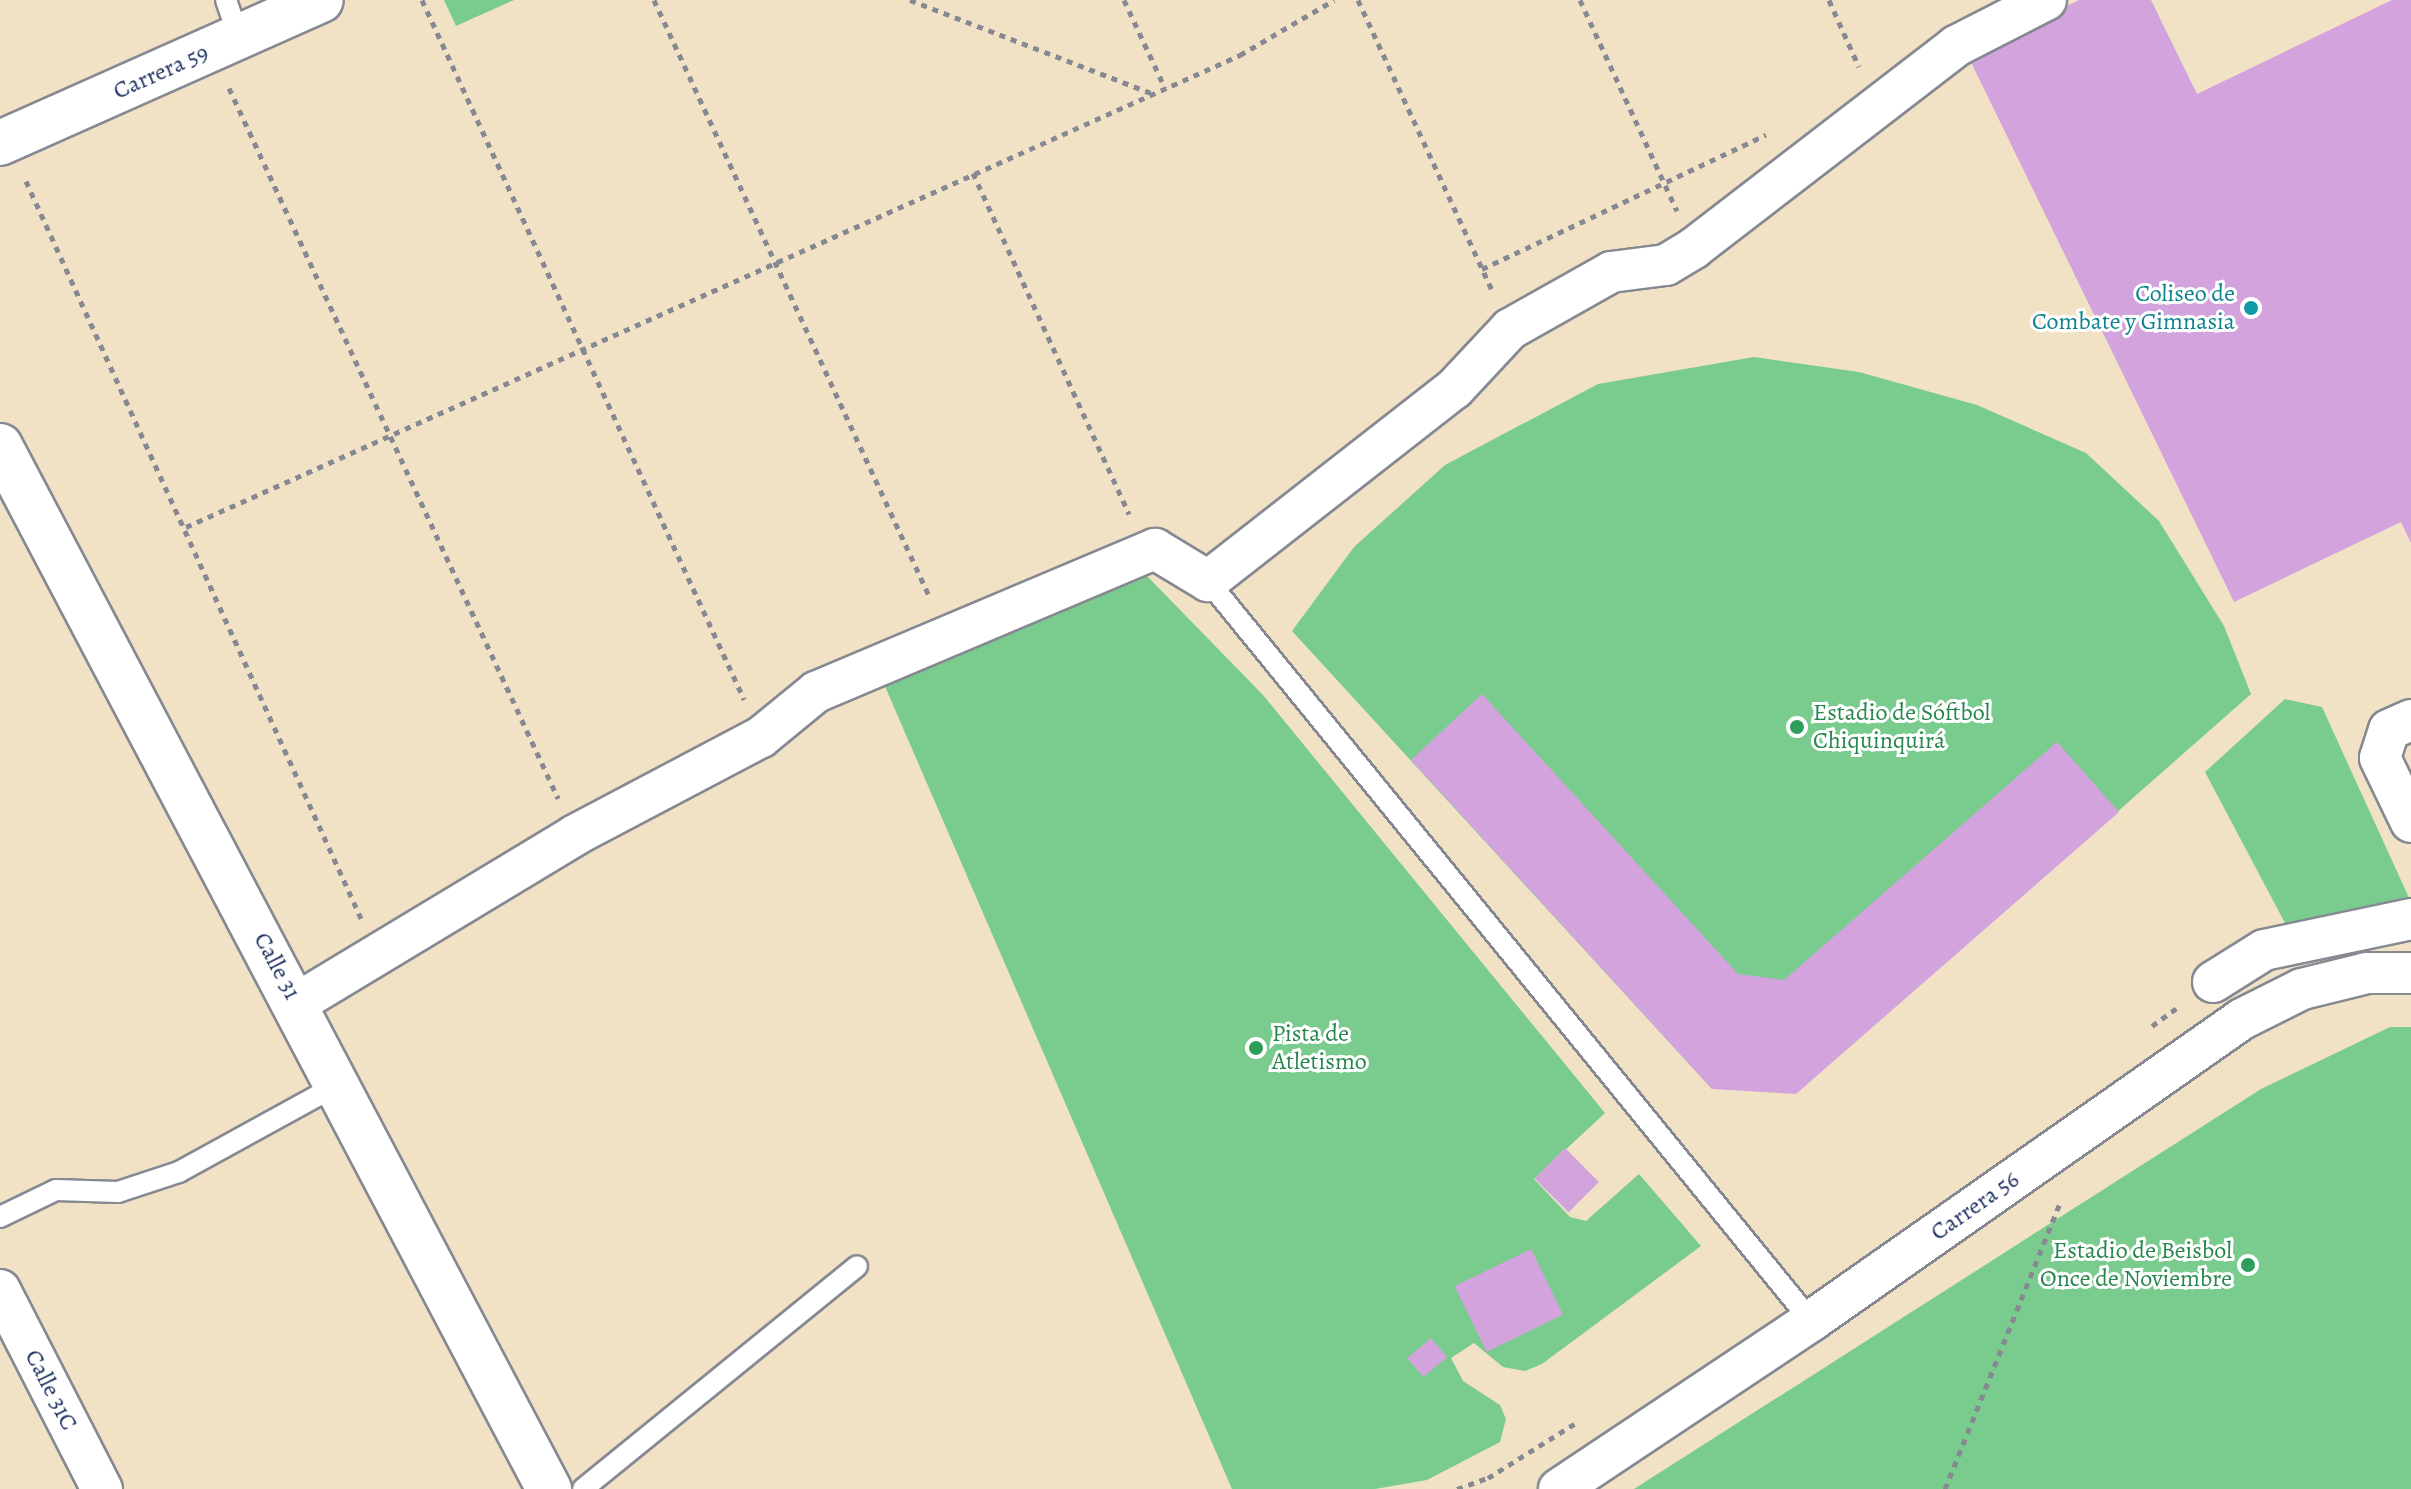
<!DOCTYPE html>
<meta charset="utf-8">
<style>
body{margin:0}
#map{position:relative;width:2411px;height:1489px;overflow:hidden;background:#f1e2c5;font-family:Alegreya,serif}
div>[style]{position:absolute}
[style*='--x']{left:calc(var(--x)*1px);top:calc(var(--y)*1px);width:calc(var(--w)*1px);rotate:calc(var(--a)*1deg)}
.green>*{inset:0;background:#7acc8e}
.building>*{inset:0;background:#d3a3de;transform-origin:0 0}
.path>*{height:5px;margin-top:-2.5px;transform-origin:0;background:repeating-linear-gradient(90deg,#868892 0 6px,transparent 0 12px)}
.roads{filter:drop-shadow(2px 0 #868892) drop-shadow(-2px 0 #868892) drop-shadow(0 2px #868892) drop-shadow(0 -2px #868892)}
.lane>*{height:20px;margin:-10px;padding:0 10px;transform-origin:10px;border-radius:10px;background:#fff}
.street>*{height:40px;margin:-20px;padding:0 20px;transform-origin:20px;border-radius:20px;background:#fff}
.secondary>*{height:44px;margin:-22px;padding:0 22px;transform-origin:22px;border-radius:22px;background:#fff}
.dots>*{width:22px;height:22px;translate:-50% -50%;box-sizing:border-box;border:4px solid #fff;border-radius:50%}
span{translate:-50% -50%;white-space:nowrap;text-align:center;line-height:1.15;-webkit-text-stroke:6px #fff;paint-order:stroke}
.street-label{font-size:24px;color:#1b2f5e}
.culture-label{font-size:24px;color:#0d838f}
.right{translate:-100% -50%;text-align:right}
.leisure-label{font-size:24px;color:#27864d}
.left{translate:0 -50%;text-align:left}
</style>
<div id="map">
<div class="green">
<div style="clip-path:polygon(444px 0,514px 0,456px 26px)"></div>
<div style="clip-path:polygon(1754px 357px,1859px 372px,1977px 405px,2086px 453px,2159px 521px,2224px 626px,2251px 694px,1949px 960px,1712px 1089px,1292px 631px,1354px 547px,1445px 465px,1598px 384px)"></div>
<div style="clip-path:polygon(1147px 576px,1263px 695px,1605px 1113px,1534px 1179px,1570px 1217px,1586px 1221px,1639px 1174px,1701px 1246px,1542px 1364px,1525px 1371px,1503px 1367px,1474px 1343px,1451px 1358px,1463px 1381px,1500px 1405px,1506px 1419px,1500px 1442px,1427px 1480px,1375px 1489px,1232px 1489px,884px 684px)"></div>
<div style="clip-path:polygon(2285px 699px,2322px 707px,2410px 900px,2304px 959px,2205px 772px)"></div>
<div style="clip-path:polygon(2390px 1027px,2411px 1027px,2411px 1489px,1634px 1489px,2261px 1089px)"></div>
</div>
<div class="building">
<div style="clip-path:polygon(2079px 0,2151px 0,2197px 94px,2392px 0,2411px 0,2411px 543px,2401px 522px,2234px 602px,1967px 54px)"></div>
<div style="clip-path:polygon(1482px 694px,1738px 974px,1784px 980px,2057px 742px,2119px 812px,1796px 1094px,1712px 1089px,1411px 760px)"></div>
<div style="left:1565px;top:1148px;width:48px;height:43px;rotate:45deg"></div>
<div style="left:1531px;top:1249px;width:73px;height:85px;rotate:64deg"></div>
<div style="left:1431px;top:1338px;width:25px;height:31px;rotate:50deg"></div>
</div>
<div class="path">
<div style="--x:422;--y:0;--w:770;--a:65.27"></div>
<div style="--x:654;--y:0;--w:659;--a:65.22"></div>
<div style="--x:910;--y:0;--w:258;--a:21.1"></div>
<div style="--x:1124;--y:0;--w:97;--a:65"></div>
<div style="--x:1358;--y:0;--w:319;--a:65.2"></div>
<div style="--x:1580;--y:0;--w:232;--a:65.3"></div>
<div style="--x:1829;--y:0;--w:73;--a:65.9"></div>
<div style="--x:229;--y:88;--w:783;--a:65.14"></div>
<div style="--x:973;--y:173;--w:375;--a:65.4"></div>
<div style="--x:26;--y:181;--w:810;--a:65.56"></div>
<div style="--x:1482;--y:269;--w:314;--a:-25.3"></div>
<div style="--x:186;--y:527;--w:1155;--a:-24.12"></div>
<div style="--x:1240;--y:55;--w:109;--a:-30.3"></div>
<div style="--x:2152;--y:1026;--w:34;--a:-36"></div>
<div style="--x:1457;--y:1489;--w:33;--a:-20"></div>
<div style="--x:1488;--y:1478;--w:102;--a:-32.1"></div>
<div style="--x:1945;--y:1489;--w:311;--a:-68.1"></div>
</div>
<div class="roads">
<div class="lane">
<div style="--x:226;--y:0;--w:39;--a:71"></div>
<div style="--x:1208;--y:581;--w:955;--a:50.82"></div>
<div style="--x:0;--y:1217;--w:62;--a:-25.7"></div>
<div style="--x:56;--y:1190;--w:62;--a:1.8"></div>
<div style="--x:118;--y:1192;--w:64;--a:-18.2"></div>
<div style="--x:179;--y:1172;--w:183;--a:-28.8"></div>
<div style="--x:583;--y:1489;--w:353;--a:-39.1"></div>
</div>
<div class="street">
<div style="--x:2411;--y:720;--w:24;--a:156"></div>
<div style="--x:2389;--y:730;--w:29;--a:108"></div>
<div style="--x:2380;--y:758;--w:71;--a:64.2"></div>
<div style="--x:2213;--y:982;--w:60;--a:-32.1"></div>
<div style="--x:2264;--y:950;--w:150;--a:-11.9"></div>
<div style="--x:297;--y:1003;--w:325;--a:-31.1"></div>
<div style="--x:575;--y:835;--w:210;--a:-27.8"></div>
<div style="--x:761;--y:737;--w:71;--a:-39.3"></div>
<div style="--x:816;--y:692;--w:368;--a:-22.9"></div>
<div style="--x:1155;--y:549;--w:62;--a:31.1"></div>
<div style="--x:1208;--y:581;--w:312;--a:-38"></div>
<div style="--x:1454;--y:389;--w:82;--a:-47"></div>
<div style="--x:1510;--y:329;--w:116;--a:-29.4"></div>
<div style="--x:1611;--y:272;--w:55;--a:-7.3"></div>
<div style="--x:1666;--y:265;--w:33;--a:-31"></div>
<div style="--x:1694;--y:248;--w:331;--a:-37.6"></div>
<div style="--x:1956;--y:46;--w:101;--a:-27.1"></div>
<div style="--x:0;--y:1290;--w:224;--a:62.9"></div>
<div style="--x:1559;--y:1489;--w:303;--a:-33.7"></div>
<div style="--x:1811;--y:1321;--w:526;--a:-35.02"></div>
<div style="--x:2242;--y:1019;--w:67;--a:-26.6"></div>
<div style="--x:2302;--y:989;--w:67;--a:-13.8"></div>
<div style="--x:2367;--y:973;--w:44;--a:0"></div>
</div>
<div class="secondary">
<div style="--x:0;--y:143;--w:351;--a:-24"></div>
<div style="--x:0;--y:446;--w:1179;--a:62.24"></div>
</div>
</div>
<div class="dots">
<div style="left:2251px;top:308px;background:#0f9aa8"></div>
<div style="left:1797px;top:727px;background:#2e9e5b"></div>
<div style="left:1256px;top:1048px;background:#2e9e5b"></div>
<div style="left:2248px;top:1265px;background:#2e9e5b"></div>
</div>
<div class="street-label">
<span style="left:161px;top:72px;rotate:-24deg">Carrera 59</span>
<span style="left:277px;top:966px;rotate:62deg">Calle 31</span>
<span style="left:1975px;top:1206px;rotate:-35deg">Carrera 56</span>
<span style="left:51px;top:1390px;rotate:63deg">Calle 31C</span>
</div>
<div class="culture-label">
<span class="right" style="left:2235px;top:308px">Coliseo de<br>Combate y Gimnasia</span>
</div>
<div class="leisure-label">
<span class="left" style="left:1813px;top:727px">Estadio de Sóftbol<br>Chiquinquirá</span>
<span class="left" style="left:1272px;top:1048px">Pista de<br>Atletismo</span>
<span class="right" style="left:2232px;top:1265px">Estadio de Beisbol<br>Once de Noviembre</span>
</div>
</div>
